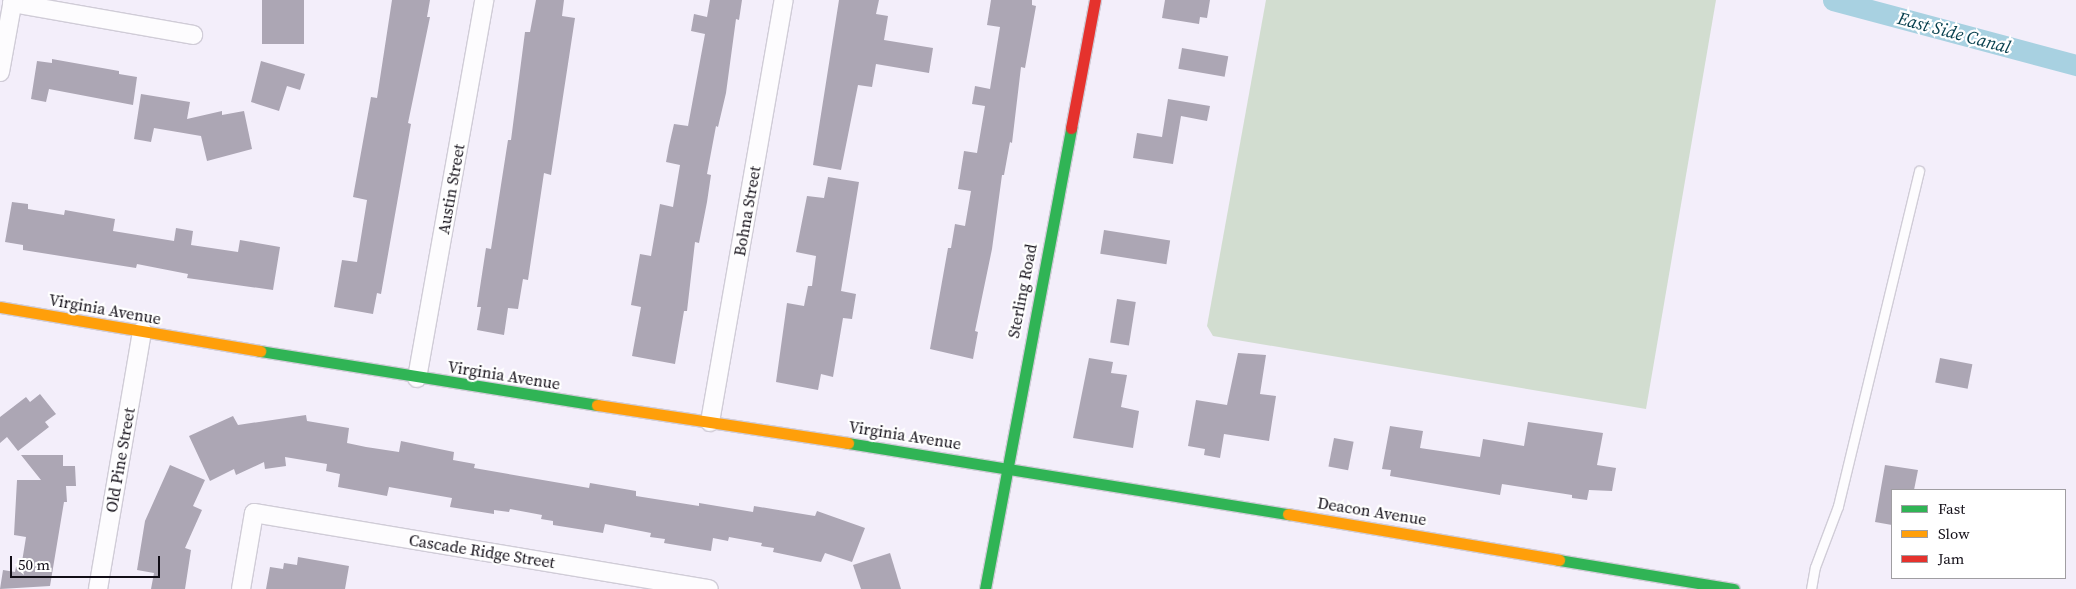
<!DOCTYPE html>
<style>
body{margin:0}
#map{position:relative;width:2076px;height:589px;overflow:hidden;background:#f3eefa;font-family:"Source Serif 4",serif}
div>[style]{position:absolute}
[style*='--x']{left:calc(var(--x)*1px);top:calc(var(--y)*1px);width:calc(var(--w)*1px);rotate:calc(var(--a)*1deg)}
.green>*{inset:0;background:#d2ddd0}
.canal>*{height:21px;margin:-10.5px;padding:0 10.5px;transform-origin:10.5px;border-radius:10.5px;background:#a8d1e1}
.building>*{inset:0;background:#aca6b4;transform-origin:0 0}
.roads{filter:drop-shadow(1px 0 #d0ccd7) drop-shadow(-1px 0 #d0ccd7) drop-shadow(0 1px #d0ccd7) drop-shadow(0 -1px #d0ccd7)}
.lane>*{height:9px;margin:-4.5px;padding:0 4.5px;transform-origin:4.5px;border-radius:4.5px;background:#fdfcfe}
.street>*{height:18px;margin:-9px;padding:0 9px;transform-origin:9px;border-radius:9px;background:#fdfcfe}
.fast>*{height:11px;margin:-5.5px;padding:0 5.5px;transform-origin:5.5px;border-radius:5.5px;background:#30b455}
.slow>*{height:11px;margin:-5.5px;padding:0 5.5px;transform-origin:5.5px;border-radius:5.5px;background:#ff9f0a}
.jam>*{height:11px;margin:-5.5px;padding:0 5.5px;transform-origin:5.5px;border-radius:5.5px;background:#e5322d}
span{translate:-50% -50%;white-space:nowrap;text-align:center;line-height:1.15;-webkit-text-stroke:4.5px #fff;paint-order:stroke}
.street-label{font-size:16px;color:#110d16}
.water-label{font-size:18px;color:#053e4c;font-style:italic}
.legend{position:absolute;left:1891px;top:489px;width:175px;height:90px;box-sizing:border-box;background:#fff;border:1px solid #a09ea2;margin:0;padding:6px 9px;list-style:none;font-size:15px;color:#110d16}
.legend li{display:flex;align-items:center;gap:10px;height:25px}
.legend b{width:25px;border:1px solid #a09ea2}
.scale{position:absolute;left:10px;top:556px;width:150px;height:22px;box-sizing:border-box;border:2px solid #110d16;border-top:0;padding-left:6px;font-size:15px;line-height:18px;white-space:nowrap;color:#110d16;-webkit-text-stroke:4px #fff;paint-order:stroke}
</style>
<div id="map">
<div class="green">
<div style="clip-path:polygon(1266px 0,1716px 0,1646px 409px,1213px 336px,1207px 326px)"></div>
</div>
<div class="canal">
<div style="--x:1833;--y:0;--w:252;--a:15"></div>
</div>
<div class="building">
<div style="left:262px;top:0;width:42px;height:44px"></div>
<div style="clip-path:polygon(392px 0,430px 0,427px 17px,430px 17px,408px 123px,411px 124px,381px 294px,377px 293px,373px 314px,334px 307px,342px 260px,357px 262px,367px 200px,353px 197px,371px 97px,377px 98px)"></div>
<div style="clip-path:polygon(536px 0,564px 0,562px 16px,575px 18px,551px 175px,544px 173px,528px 280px,523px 279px,518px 309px,508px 308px,504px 335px,477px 330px,481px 307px,477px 307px,486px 248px,491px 249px,508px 140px,511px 140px,525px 32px,530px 32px)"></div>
<div style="clip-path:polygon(710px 0,742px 0,739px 20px,736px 19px,726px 93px,718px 127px,716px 126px,707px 174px,711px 175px,707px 202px,699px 243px,695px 242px,687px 311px,684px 311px,675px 364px,632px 356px,641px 307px,631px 305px,640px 254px,651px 256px,660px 204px,673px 207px,680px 165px,666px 162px,669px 146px,674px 124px,688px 126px,705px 34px,691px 31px,694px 14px,707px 17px)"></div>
<div style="clip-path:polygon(839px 0,879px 0,876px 14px,888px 16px,884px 40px,933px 48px,929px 73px,876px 64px,872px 87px,858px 85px,841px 170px,813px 165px)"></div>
<div style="clip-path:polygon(991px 0,1032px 0,1032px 5px,1036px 6px,1025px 68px,1021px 67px,1012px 143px,1010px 142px,1004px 175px,1002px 175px,992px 249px,975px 331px,978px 332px,973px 359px,930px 349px,948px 248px,951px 248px,955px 224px,965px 226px,971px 191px,958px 189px,964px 151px,977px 153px,985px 106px,972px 104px,975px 86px,990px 89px,1000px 27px,987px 25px)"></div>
<div style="clip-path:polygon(1165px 0,1210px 0,1207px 18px,1200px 17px,1199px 24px,1162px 18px)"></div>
<div style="left:1182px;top:48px;width:47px;height:21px;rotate:10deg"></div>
<div style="clip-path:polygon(52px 59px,119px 71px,119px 74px,137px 77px,133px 105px,49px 89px,46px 102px,31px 99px,37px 61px,52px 63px)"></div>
<div style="clip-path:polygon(261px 61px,305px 74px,300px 90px,287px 86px,279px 111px,251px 102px)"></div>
<div style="clip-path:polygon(141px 94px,190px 102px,187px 119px,222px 111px,222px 115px,244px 111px,252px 149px,207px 161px,201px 136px,154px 128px,151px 142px,134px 139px)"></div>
<div style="clip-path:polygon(1168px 99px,1210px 106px,1207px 121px,1181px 116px,1173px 164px,1133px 158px,1137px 133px,1162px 137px)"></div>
<div style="clip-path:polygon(828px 177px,859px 182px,841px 291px,856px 294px,852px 319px,843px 318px,833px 377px,821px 374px,818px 390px,776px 382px,787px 303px,804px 306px,808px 286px,812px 286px,816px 256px,796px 252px,807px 196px,824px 198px)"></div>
<div style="clip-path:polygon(12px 202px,28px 204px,28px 209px,64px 215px,65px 210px,115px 219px,113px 231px,174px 241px,176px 228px,193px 231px,191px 245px,238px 252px,240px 240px,280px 247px,273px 290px,187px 278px,188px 274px,137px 264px,136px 268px,23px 250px,23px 245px,5px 242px)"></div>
<div style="left:1104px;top:230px;width:67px;height:24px;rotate:9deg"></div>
<div style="left:1117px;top:299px;width:19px;height:44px;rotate:9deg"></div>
<div style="clip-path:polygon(1238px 353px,1266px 355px,1260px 394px,1276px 396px,1269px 441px,1224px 434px,1220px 458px,1204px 455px,1205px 449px,1188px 446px,1196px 400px,1227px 405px)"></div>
<div style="clip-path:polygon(1089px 358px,1113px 362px,1111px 373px,1127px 375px,1121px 407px,1139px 411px,1133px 448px,1073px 438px)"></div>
<div style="left:1940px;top:358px;width:33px;height:25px;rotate:11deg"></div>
<div style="clip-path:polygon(40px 394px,56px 414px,45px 422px,49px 427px,18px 451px,7px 437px,0 443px,0 417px,26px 397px,30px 402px)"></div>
<div style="clip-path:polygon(306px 415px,307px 421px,349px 428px,347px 443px,366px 447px,399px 452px,401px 441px,454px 452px,453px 460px,475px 464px,474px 468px,589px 488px,590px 483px,636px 491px,636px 496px,699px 506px,699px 503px,753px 512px,754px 506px,815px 516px,817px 511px,865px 528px,852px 562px,825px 553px,821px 562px,773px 552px,774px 548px,761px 546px,762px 543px,729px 537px,728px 541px,713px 538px,711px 551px,664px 543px,665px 539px,650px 537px,651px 533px,605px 524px,603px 533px,553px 525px,553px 521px,541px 519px,542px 515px,510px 509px,509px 512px,494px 510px,494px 514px,450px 507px,452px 498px,389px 487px,387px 496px,338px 487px,340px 474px,326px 471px,327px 464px,285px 457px,286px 466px,265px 469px,264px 462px,236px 475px,234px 469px,210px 481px,189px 436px,233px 416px,238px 425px)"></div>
<div style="clip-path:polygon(1528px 422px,1603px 433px,1597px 465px,1616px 468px,1612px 491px,1589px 490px,1587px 500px,1572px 498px,1572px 495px,1502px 484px,1500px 495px,1390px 476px,1391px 470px,1382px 469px,1390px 426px,1423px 431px,1420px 448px,1480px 457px,1483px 439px,1524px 446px)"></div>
<div style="left:1334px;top:438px;width:20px;height:29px;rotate:11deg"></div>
<div style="clip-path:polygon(21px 455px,63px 455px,63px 466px,75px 466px,76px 486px,66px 486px,67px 502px,64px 502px,50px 586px,0 589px,3px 570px,15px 572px,16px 567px,21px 568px,26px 537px,14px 535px,17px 480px,41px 480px)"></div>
<div style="clip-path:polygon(170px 465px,205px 480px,193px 506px,202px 510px,185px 548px,191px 550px,185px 589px,151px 589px,154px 573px,137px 570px,145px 521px)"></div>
<div style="clip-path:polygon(1885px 465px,1918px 470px,1914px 490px,1892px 490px,1892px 525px,1875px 522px)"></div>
<div style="clip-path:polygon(890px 553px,901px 589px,861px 589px,853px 565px)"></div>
<div style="clip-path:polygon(298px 557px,349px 566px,345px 589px,266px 589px,270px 567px,283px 569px,284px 563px,297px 565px)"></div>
</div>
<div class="roads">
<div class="lane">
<div style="--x:1811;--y:589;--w:22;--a:-80"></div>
<div style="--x:1815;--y:567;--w:65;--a:-69.3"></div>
<div style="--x:1838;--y:506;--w:345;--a:-76.4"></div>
</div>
<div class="street">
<div style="--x:12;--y:3;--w:184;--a:10"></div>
<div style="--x:0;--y:72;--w:73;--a:-79.8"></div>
<div style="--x:417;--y:378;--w:384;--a:-79.9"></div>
<div style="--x:710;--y:422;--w:428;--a:-80.1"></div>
<div style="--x:98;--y:589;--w:262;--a:-80.3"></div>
<div style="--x:241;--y:589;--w:77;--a:-80.3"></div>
<div style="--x:254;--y:513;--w:461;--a:9.5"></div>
</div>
<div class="fast">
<div style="--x:260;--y:351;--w:341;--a:9.1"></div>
<div style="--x:848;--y:443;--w:446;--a:9.2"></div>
<div style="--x:1559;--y:560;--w:177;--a:9.4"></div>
<div style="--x:985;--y:589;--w:469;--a:-79.4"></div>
</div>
<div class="slow">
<div style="--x:0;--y:307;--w:264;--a:9.6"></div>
<div style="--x:597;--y:405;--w:254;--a:8.6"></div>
<div style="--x:1288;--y:514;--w:275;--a:9.6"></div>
</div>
<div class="jam">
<div style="--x:1071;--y:128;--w:130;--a:-79.4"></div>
</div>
</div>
<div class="street-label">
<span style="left:451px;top:189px;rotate:-80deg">Austin Street</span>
<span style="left:747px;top:211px;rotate:-80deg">Bohna Street</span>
<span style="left:1022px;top:291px;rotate:-79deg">Sterling Road</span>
<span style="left:105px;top:309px;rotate:10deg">Virginia Avenue</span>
<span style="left:504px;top:375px;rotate:9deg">Virginia Avenue</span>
<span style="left:905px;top:435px;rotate:9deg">Virginia Avenue</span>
<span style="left:120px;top:460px;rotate:-80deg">Old Pine Street</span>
<span style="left:1372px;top:511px;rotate:9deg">Deacon Avenue</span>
<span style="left:482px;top:551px;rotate:9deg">Cascade Ridge Street</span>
</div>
<div class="water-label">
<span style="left:1954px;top:33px;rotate:15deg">East Side Canal</span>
</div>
<ul class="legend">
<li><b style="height:6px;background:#30b455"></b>Fast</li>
<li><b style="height:6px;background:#ff9f0a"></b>Slow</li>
<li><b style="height:6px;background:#e5322d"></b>Jam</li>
</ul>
<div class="scale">50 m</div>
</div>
